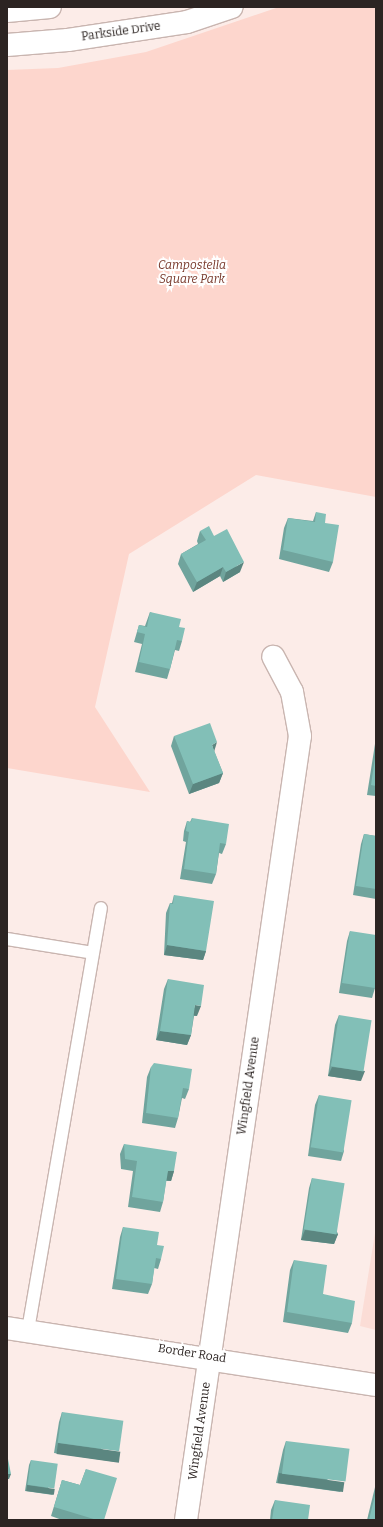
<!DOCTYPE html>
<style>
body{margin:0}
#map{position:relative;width:383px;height:1527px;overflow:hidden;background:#fcece8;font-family:Bitter,serif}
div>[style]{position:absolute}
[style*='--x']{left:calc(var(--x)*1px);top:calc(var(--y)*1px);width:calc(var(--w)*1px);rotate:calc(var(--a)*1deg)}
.built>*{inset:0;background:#fbddd6}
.green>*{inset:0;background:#fdd6cd}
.roads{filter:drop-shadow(1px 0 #c9b5b0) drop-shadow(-1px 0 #c9b5b0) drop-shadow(0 1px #c9b5b0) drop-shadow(0 -1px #c9b5b0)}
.lane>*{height:12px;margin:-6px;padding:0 6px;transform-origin:6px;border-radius:6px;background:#fff}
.street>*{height:22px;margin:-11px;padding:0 11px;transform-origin:11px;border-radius:11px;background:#fff}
.secondary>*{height:22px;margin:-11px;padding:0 11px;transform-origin:11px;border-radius:11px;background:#fff}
.wall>*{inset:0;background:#70a49d}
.shaded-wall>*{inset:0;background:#5b8680;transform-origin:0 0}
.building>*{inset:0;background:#82bfb7;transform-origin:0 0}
span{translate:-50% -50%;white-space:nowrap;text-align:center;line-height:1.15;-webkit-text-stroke:4px #fff;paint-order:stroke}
.street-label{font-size:12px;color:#2c2422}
.park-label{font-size:12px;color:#773729;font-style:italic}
.frame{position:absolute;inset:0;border:8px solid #2c2422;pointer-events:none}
</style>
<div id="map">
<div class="built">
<div style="clip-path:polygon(376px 1227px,376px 1330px,360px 1326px)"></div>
</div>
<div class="green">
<div style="clip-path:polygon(279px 7px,376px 7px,376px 497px,256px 475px,129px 554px,95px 707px,150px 792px,7px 768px,7px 70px,58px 68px,146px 52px)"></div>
</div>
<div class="roads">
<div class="lane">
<div style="--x:7;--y:939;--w:87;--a:9.2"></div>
<div style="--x:28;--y:1330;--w:428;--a:-80.2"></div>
</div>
<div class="street">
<div style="--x:186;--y:1520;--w:792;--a:-81.73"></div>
<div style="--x:300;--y:736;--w:45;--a:-100.3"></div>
<div style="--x:292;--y:692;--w:40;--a:-118"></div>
</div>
<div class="secondary">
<div style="--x:7;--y:11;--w:43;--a:-5.3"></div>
<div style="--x:7;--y:45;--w:61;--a:-4.7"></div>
<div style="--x:68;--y:40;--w:120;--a:-8.6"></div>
<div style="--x:187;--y:22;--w:47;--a:-18.4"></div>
<div style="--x:7;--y:1328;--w:373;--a:8.8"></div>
</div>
</div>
<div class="wall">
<div style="clip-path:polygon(316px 512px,325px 523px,333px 562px,329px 572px,279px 559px,284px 528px,288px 518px,313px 521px)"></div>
<div style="clip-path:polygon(200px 531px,214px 536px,240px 572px,223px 582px,220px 576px,193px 592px,178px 564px,181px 554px,198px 544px,197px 541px)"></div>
<div style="clip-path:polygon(150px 612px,179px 627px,182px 641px,179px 651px,175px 650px,170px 669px,167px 679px,135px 672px,142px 644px,134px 642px,139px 625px,145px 626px)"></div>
<div style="clip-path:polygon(174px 736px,214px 751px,223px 773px,219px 783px,189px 794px,171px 746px)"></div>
<div style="clip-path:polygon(376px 741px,376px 796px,367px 795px,375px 744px)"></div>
<div style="clip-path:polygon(192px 818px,226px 844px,222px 854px,219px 853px,216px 874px,212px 884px,180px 879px,186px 842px,183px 841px,184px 831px,187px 821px,190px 822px)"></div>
<div style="clip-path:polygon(364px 834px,376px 836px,376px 899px,353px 895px,361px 844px)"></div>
<div style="clip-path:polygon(174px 895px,206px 951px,203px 960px,164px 955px,166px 913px,170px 903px,172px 903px)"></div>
<div style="clip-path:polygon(350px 931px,375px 988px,372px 998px,339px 993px,347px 941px)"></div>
<div style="clip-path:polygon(168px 979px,197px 1016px,194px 1016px,191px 1035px,187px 1045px,156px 1040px,164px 989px)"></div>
<div style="clip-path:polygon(339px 1015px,361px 1081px,328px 1076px,335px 1025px)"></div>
<div style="clip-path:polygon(151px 1067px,189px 1089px,185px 1099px,182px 1098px,178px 1118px,175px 1128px,142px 1123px,147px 1077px)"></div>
<div style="clip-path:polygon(319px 1095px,344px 1151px,341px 1161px,308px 1156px,315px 1105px)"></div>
<div style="clip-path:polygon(124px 1144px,174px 1171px,171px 1181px,166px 1181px,163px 1202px,160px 1212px,128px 1207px,133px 1171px,121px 1169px,120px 1154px)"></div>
<div style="clip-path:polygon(312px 1178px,338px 1234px,334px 1244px,301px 1240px,309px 1188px)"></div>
<div style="clip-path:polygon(123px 1227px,157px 1245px,161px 1259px,158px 1269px,154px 1268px,152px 1284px,148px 1294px,112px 1289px,120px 1237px)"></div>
<div style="clip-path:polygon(294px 1260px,323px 1294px,352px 1323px,348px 1333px,283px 1322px,290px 1270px)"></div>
<div style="clip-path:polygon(62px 1412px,116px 1462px,54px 1453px,59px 1422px)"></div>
<div style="clip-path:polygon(286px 1441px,341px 1492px,276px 1483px,283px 1450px)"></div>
<div style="clip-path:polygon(31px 1460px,53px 1495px,25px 1491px,29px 1465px)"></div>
<div style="clip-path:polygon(86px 1469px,104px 1520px,62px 1520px,51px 1516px,62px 1480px,80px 1485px)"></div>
<div style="clip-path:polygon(376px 1483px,376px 1520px,367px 1520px)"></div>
<div style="clip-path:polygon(275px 1500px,308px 1520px,270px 1520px,271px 1510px)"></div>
</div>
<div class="shaded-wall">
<div style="clip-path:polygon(244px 562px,240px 572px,223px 582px,226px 572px)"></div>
<div style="clip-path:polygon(223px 567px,220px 576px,193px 592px,197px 582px)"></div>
<div style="clip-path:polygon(217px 742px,214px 752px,212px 745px)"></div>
<div style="clip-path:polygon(223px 773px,219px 783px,189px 794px,193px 784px)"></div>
<div style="clip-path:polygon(167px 945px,206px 951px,203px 960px,164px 955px)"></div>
<div style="clip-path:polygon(195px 1005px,201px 1006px,197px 1016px,192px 1015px)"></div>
<div style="clip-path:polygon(160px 1031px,191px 1035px,187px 1045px,156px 1040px)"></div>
<div style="clip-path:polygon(332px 1067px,365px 1071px,361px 1081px,328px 1076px)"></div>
<div style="clip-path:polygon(168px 1171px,174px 1171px,171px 1181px,164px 1180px)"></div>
<div style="clip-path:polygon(305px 1230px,338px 1234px,334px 1244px,301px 1240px)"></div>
<div style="left:58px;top:1443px;width:63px;height:11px;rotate:8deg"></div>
<div style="left:279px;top:1473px;width:66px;height:10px;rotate:8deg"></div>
<div style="clip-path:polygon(7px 1474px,11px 1474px,9px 1479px,7px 1479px)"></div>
<div style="left:27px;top:1485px;width:28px;height:6px;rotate:8deg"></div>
</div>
<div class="building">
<div style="clip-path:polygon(316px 512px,326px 514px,325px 523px,339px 525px,333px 562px,283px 550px,288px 518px,315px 522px)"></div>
<div style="clip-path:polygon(209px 526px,214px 536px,227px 529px,244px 562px,226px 572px,223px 567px,197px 582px,181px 554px,206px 540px,200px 531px)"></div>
<div style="clip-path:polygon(150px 612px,181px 619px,179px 627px,185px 628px,182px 641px,177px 640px,170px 669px,139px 662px,145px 634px,137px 632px,139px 625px,147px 627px)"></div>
<div style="clip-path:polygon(210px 723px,217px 742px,212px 745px,223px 773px,193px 784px,174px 736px)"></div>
<div style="clip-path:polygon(376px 751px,376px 786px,371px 785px)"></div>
<div style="clip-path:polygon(192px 818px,229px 824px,226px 844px,220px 843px,216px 874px,184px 869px,189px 832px,186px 831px,187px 821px,191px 822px)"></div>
<div style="clip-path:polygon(364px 834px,376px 836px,376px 889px,356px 886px)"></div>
<div style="clip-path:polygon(174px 895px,214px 901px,206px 951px,167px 945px,170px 903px,173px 904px)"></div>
<div style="clip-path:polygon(350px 931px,376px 935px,376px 982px,375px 988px,342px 983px)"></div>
<div style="clip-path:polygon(168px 979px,204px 985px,201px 1006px,195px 1005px,191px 1035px,160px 1031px)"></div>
<div style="left:339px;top:1015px;width:33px;height:52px;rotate:9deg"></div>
<div style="clip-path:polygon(154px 1063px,192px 1069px,189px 1089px,183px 1088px,178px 1118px,146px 1113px,151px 1067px)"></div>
<div style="left:319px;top:1095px;width:33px;height:53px;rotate:9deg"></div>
<div style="clip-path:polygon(124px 1144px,177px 1152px,174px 1171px,168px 1171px,163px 1202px,132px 1197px,137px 1161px,125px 1159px)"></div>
<div style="left:312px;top:1178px;width:33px;height:52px;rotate:9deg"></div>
<div style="clip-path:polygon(123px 1227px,159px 1232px,157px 1245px,164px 1246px,161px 1259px,156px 1258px,152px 1284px,116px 1279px)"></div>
<div style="clip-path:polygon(294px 1260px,327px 1265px,323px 1294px,355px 1301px,352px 1323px,287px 1312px)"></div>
<div style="left:62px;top:1412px;width:62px;height:31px;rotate:8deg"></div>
<div style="left:286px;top:1441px;width:64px;height:33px;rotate:7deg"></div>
<div style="clip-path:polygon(7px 1454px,11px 1474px,7px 1474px)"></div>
<div style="left:31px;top:1460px;width:27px;height:25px;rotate:8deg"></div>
<div style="clip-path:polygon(86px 1469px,117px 1478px,104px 1520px,97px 1520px,54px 1507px,62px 1480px,80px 1485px)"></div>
<div style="clip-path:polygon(376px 1491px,376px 1520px,369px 1520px)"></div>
<div style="clip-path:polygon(275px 1500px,310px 1505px,308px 1520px,272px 1520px)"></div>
</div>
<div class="street-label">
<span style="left:121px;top:32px;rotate:-8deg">Parkside Drive</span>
<span style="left:249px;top:1086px;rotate:-82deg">Wingfield Avenue</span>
<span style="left:192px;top:1354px;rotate:9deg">Border Road</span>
<span style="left:200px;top:1431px;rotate:-82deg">Wingfield Avenue</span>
</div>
<div class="park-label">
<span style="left:192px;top:273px">Campostella<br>Square Park</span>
</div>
<div class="frame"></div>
</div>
